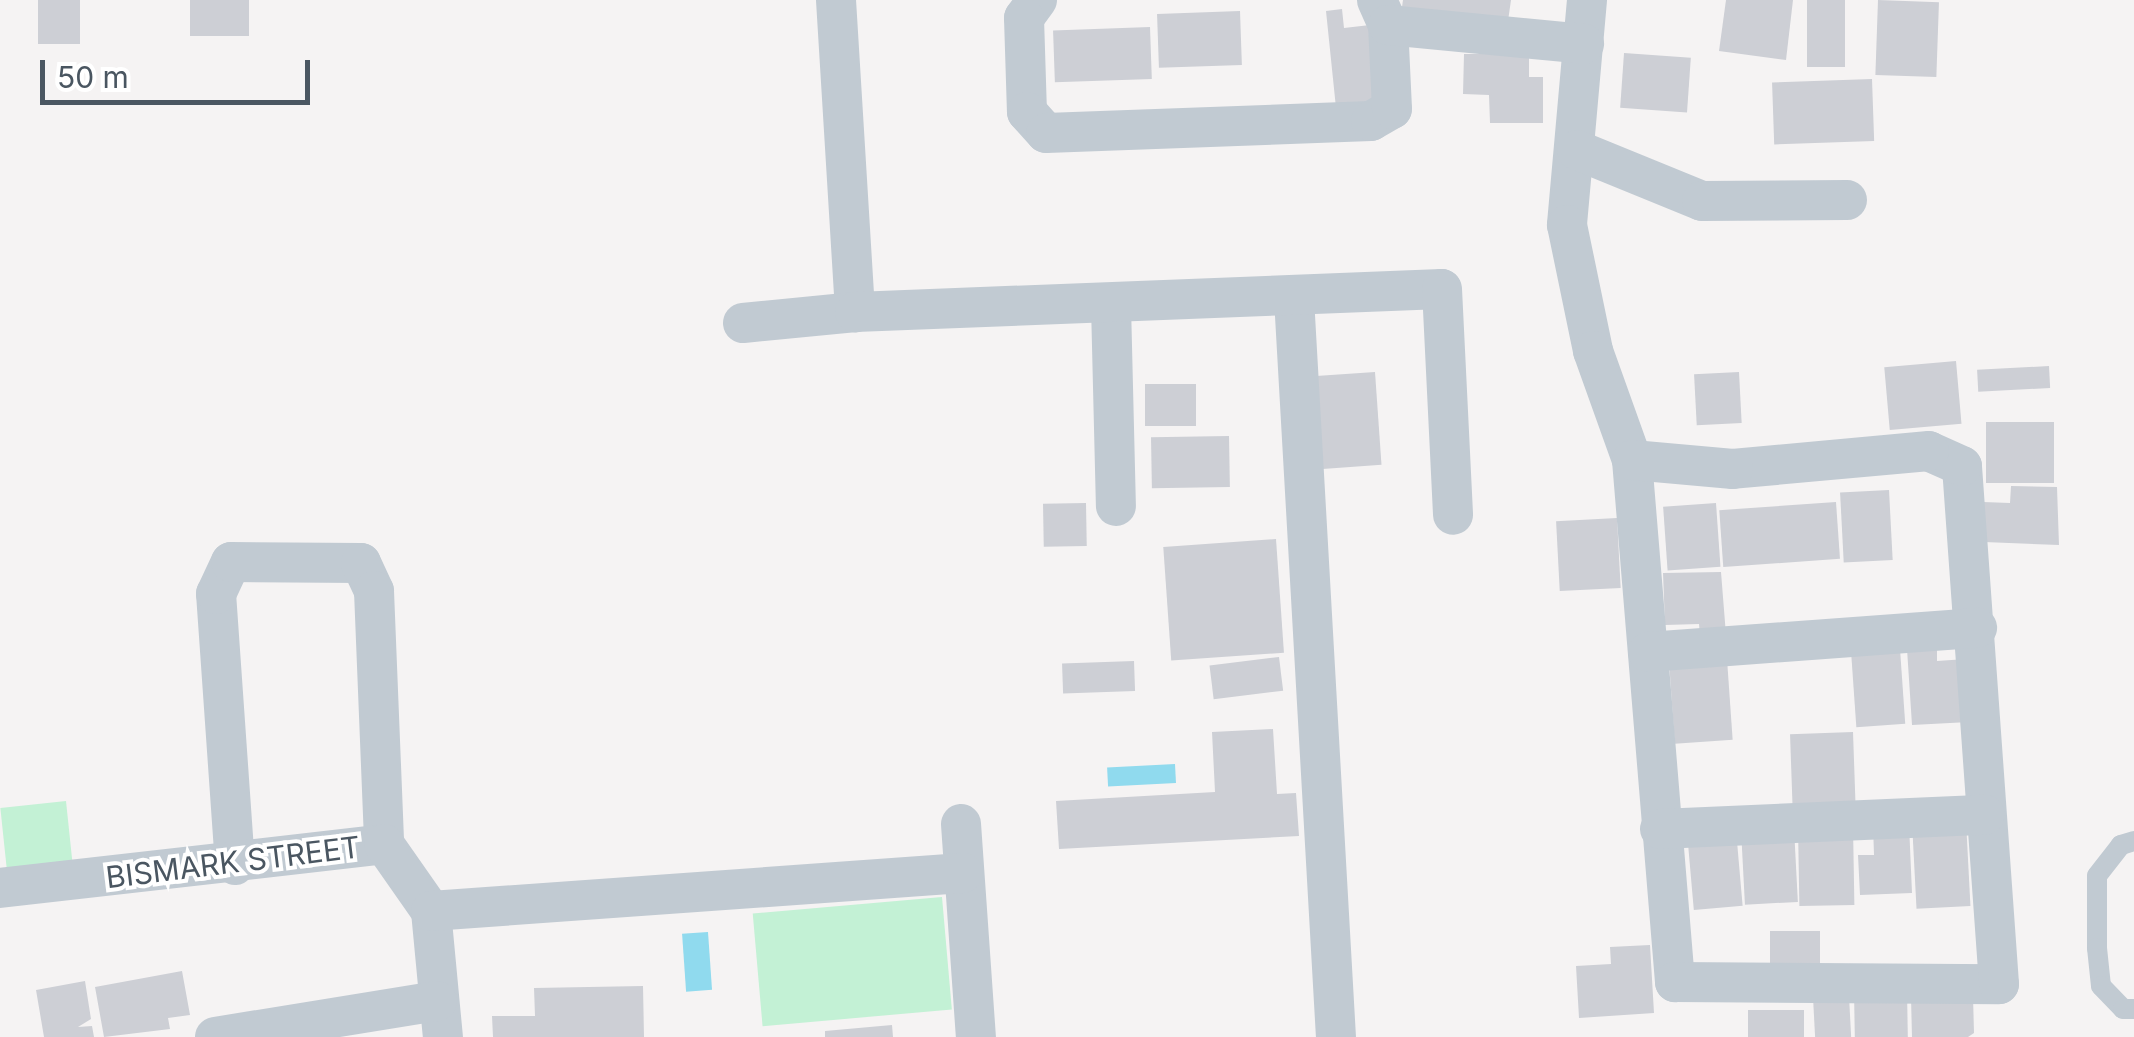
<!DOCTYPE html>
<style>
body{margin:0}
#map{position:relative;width:2134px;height:1037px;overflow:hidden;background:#f5f3f3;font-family:Inter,sans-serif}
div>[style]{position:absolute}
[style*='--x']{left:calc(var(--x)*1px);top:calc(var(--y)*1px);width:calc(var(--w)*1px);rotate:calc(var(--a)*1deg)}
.green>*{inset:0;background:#c3f1d5;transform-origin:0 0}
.water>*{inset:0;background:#90daee;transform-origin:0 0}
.building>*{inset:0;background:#cdcfd5;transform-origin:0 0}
.service>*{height:20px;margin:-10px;padding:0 10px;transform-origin:10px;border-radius:10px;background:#c1cad2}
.minor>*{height:40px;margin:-20px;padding:0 20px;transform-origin:20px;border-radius:20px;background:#c1cad2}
span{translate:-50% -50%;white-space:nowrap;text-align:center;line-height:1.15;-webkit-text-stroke:8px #fff;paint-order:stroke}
.street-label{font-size:30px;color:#4a5661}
.scale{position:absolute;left:40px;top:60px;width:270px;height:45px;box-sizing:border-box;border:5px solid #4a5661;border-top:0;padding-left:12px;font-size:30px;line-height:35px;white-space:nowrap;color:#4a5661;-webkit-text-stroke:8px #fff;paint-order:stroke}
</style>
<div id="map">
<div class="green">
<div style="left:66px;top:801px;width:65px;height:66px;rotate:84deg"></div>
<div style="left:942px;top:897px;width:113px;height:190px;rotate:85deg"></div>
</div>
<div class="water">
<div style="left:1175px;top:764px;width:19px;height:68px;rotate:87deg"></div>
<div style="left:708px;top:932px;width:58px;height:26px;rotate:86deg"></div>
</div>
<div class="building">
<div style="left:38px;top:0;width:42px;height:44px"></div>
<div style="left:190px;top:0;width:59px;height:36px"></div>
<div style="clip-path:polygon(1403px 0,1511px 0,1508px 21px,1402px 7px)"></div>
<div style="clip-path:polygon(1726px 0,1793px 0,1786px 60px,1719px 51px)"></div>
<div style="left:1807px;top:0;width:38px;height:67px"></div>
<div style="left:1878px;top:0;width:61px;height:75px;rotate:2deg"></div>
<div style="clip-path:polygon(1342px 9px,1344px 28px,1370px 25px,1378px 104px,1336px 108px,1326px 11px)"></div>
<div style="left:1240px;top:11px;width:54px;height:83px;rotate:88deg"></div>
<div style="left:1150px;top:27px;width:52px;height:97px;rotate:88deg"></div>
<div style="left:1624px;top:53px;width:67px;height:55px;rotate:4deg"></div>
<div style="clip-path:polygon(1464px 54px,1529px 54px,1529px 77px,1543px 77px,1543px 123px,1490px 123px,1489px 95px,1463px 94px)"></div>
<div style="left:1872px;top:79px;width:62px;height:100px;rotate:88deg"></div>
<div style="left:1956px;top:361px;width:63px;height:72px;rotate:85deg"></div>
<div style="left:2049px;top:366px;width:22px;height:72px;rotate:87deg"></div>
<div style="left:1375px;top:372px;width:93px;height:59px;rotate:86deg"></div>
<div style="left:1739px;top:372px;width:51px;height:45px;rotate:87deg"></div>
<div style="left:1196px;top:384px;width:42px;height:51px;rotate:90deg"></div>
<div style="left:1986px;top:422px;width:68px;height:61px"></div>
<div style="left:1229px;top:436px;width:51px;height:78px;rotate:89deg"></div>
<div style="clip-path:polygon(2011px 486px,2057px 487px,2059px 545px,1984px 542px,1983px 502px,2010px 503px)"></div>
<div style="left:1889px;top:490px;width:70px;height:49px;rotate:87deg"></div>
<div style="left:1836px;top:502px;width:57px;height:117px;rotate:86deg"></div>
<div style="left:1086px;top:503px;width:43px;height:43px;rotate:89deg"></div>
<div style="left:1716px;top:503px;width:64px;height:53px;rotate:86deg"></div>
<div style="left:1617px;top:518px;width:70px;height:61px;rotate:87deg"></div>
<div style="left:1276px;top:539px;width:114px;height:113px;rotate:86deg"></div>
<div style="clip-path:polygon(1721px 572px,1726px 635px,1700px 636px,1699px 624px,1665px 625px,1663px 573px)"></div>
<div style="clip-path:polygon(1937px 647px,1937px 661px,1966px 659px,1969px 722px,1912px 725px,1907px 649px)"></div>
<div style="left:1900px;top:649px;width:75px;height:49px;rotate:86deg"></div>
<div style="left:1279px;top:657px;width:34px;height:70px;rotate:83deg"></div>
<div style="left:1727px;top:659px;width:81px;height:58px;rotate:86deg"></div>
<div style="left:1134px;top:661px;width:30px;height:72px;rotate:88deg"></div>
<div style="clip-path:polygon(1273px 729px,1277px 794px,1296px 793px,1299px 836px,1059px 849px,1056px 801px,1215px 792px,1212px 732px)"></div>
<div style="left:1853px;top:732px;width:70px;height:63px;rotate:88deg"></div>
<div style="left:1966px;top:821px;width:85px;height:54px;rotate:87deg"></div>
<div style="clip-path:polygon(1909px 824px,1912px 893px,1860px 895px,1858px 855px,1874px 855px,1873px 825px)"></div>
<div style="left:1853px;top:826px;width:79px;height:55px;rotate:89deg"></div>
<div style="left:1794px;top:828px;width:74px;height:53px;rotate:87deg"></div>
<div style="left:1736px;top:830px;width:76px;height:49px;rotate:85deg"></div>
<div style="left:1820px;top:931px;width:41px;height:50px;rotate:90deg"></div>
<div style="clip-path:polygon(1650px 945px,1654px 1013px,1579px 1018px,1576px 966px,1611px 964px,1610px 947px)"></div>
<div style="clip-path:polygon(182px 971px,190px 1015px,168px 1018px,170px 1029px,104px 1037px,95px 987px)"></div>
<div style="clip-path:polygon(85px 981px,91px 1019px,78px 1027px,92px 1026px,94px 1037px,44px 1037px,36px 990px)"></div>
<div style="clip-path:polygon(643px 986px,644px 1037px,493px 1037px,492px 1016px,535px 1016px,534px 988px)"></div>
<div style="left:1907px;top:990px;width:47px;height:53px;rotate:89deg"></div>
<div style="left:1849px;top:996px;width:41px;height:36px;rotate:87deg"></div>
<div style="clip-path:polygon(1973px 996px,1974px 1033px,1968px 1037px,1912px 1037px,1911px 997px)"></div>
<div style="left:1748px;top:1010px;width:56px;height:27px"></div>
<div style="clip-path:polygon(892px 1025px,893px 1037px,825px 1037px,825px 1031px)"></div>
</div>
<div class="service">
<div style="--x:2134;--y:841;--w:14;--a:163"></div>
<div style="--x:2121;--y:845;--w:39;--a:128"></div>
<div style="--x:2097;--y:876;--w:72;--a:90"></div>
<div style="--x:2097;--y:948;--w:38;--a:84"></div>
<div style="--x:2101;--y:986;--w:32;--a:46"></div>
<div style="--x:2123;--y:1009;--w:11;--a:0"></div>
</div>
<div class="minor">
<div style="--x:836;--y:0;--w:313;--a:86.5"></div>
<div style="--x:1037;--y:0;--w:22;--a:126"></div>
<div style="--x:1024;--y:18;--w:94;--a:88.2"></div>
<div style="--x:1027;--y:112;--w:28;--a:48"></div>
<div style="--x:1046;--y:133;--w:325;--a:-2.1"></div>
<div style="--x:1371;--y:121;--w:24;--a:-30"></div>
<div style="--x:1392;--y:109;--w:84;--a:-92.7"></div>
<div style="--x:1388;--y:25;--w:27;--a:-114"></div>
<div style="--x:1587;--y:0;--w:226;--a:95.1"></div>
<div style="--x:1567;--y:225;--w:129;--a:78.3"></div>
<div style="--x:1593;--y:351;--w:116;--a:70.3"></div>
<div style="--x:1632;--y:460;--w:524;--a:85.29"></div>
<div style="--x:1675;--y:982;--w:324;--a:0.4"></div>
<div style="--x:1999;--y:984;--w:519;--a:-94.09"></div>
<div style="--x:1962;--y:466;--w:36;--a:-156"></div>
<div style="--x:1929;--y:451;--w:197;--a:174.8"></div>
<div style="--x:1733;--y:469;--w:101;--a:-174.9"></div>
<div style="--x:1388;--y:25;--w:197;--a:5.5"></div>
<div style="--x:1577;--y:150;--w:135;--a:22.2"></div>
<div style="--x:1702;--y:201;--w:145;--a:-0.4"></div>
<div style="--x:1294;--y:298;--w:740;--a:86.75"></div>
<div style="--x:1111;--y:305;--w:201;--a:88.6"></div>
<div style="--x:743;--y:323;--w:113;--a:-5.6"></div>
<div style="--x:855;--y:312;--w:587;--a:-2.24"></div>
<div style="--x:1442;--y:289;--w:226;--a:87.2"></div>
<div style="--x:1648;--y:652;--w:330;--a:-4.2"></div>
<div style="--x:961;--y:824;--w:214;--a:86"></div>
<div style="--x:1660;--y:829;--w:325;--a:-2.5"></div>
<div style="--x:235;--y:865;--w:272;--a:-94"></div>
<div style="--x:216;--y:594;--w:35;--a:-65"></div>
<div style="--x:231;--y:562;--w:130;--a:0.4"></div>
<div style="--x:361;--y:563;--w:31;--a:65"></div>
<div style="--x:374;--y:591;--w:253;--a:87.7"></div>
<div style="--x:0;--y:888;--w:387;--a:-6.5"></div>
<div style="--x:384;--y:844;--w:82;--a:55"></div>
<div style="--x:431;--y:911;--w:127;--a:84.6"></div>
<div style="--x:431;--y:911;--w:533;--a:-4.09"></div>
<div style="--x:215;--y:1037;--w:225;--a:-9.2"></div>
</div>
<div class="street-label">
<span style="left:233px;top:862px;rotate:-7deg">BISMARK STREET</span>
</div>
<div class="scale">50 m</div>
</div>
